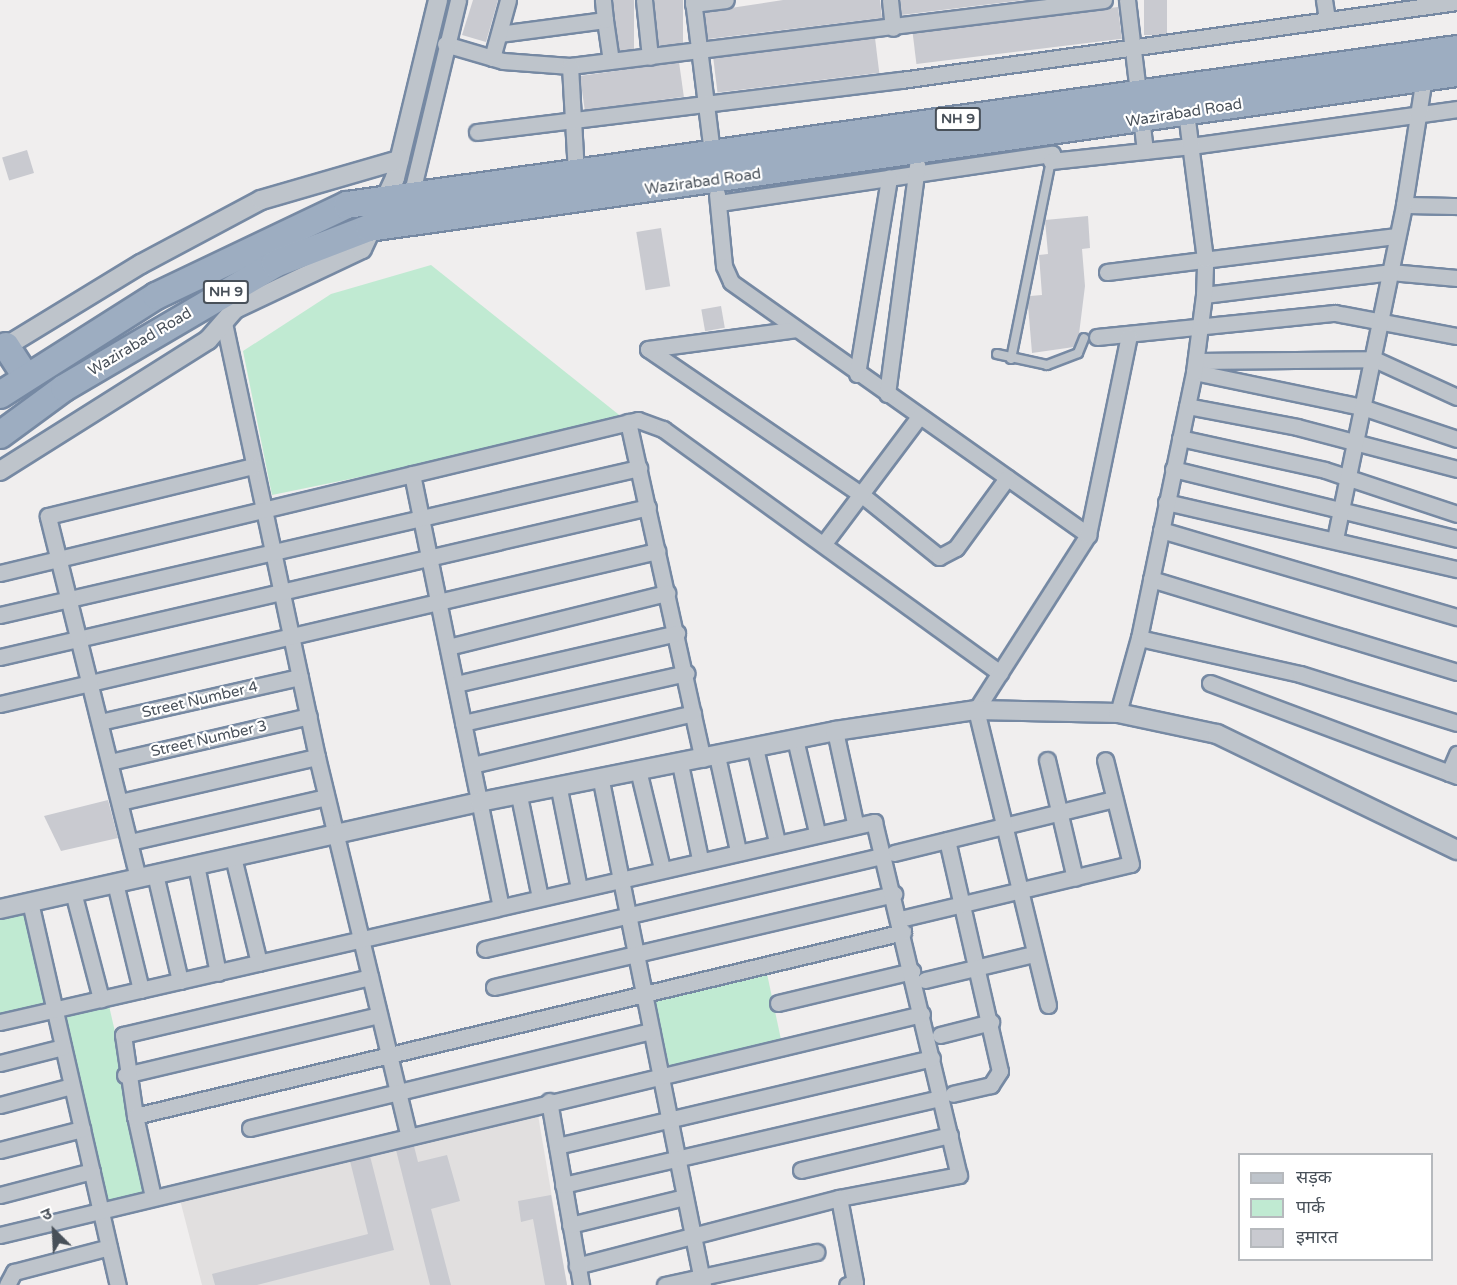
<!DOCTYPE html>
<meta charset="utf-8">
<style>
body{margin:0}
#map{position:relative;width:1457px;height:1285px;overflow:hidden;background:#f0eeee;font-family:"Varela Round","Noto Sans Devanagari",sans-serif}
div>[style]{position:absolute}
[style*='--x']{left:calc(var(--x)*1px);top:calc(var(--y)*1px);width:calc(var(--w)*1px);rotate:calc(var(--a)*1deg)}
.education>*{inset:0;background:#e1dfdf}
.green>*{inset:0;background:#c0ead2;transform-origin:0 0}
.building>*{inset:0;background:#c9cad0;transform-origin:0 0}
.roads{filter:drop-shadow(2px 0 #7689a3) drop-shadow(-2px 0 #7689a3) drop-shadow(0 2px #7689a3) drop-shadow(0 -2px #7689a3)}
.service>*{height:8px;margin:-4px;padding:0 4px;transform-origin:4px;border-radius:4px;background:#bec4cb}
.minor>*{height:15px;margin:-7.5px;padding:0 7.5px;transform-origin:7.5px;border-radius:7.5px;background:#bec4cb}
.tertiary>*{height:18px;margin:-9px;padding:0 9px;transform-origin:9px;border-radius:9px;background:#bec4cb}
.trunk>*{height:26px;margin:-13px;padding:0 13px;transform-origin:13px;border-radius:13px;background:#9dadc1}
span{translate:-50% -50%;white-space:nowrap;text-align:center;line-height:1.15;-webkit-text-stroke:4.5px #fff;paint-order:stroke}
.shield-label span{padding:2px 4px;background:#fff;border:2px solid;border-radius:4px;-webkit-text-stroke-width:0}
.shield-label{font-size:14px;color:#485059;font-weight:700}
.street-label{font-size:15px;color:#485059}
.legend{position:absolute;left:1238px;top:1153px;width:195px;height:108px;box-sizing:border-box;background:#fff;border:2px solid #b6b9bd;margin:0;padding:8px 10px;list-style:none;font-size:18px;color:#485059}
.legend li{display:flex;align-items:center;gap:12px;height:30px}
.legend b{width:30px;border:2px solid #b6b9bd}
.north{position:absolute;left:24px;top:1201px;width:60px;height:60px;-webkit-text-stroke:4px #fff;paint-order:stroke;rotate:336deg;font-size:16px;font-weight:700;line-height:24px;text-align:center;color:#485059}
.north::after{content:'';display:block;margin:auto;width:21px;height:27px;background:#485059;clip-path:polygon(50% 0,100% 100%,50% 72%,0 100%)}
</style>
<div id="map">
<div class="education">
<div style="clip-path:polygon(538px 1115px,567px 1285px,202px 1285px,180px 1200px)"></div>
</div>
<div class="green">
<div style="clip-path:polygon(431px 265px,628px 422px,272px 495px,243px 351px,331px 294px)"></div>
<div style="clip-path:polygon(30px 902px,55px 1009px,107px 997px,153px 1197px,101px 1209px,55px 1010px,0 1022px,0 909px)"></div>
<div style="left:766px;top:969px;width:83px;height:115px;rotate:78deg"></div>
</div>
<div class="building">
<div style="clip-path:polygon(473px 0,498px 0,486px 42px,462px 35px)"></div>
<div style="left:613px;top:0;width:21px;height:50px"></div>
<div style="left:654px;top:0;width:29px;height:45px"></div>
<div style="clip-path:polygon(783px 0,880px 0,882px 18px,708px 39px,704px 12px)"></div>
<div style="clip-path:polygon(900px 0,1025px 0,901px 15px)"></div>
<div style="left:1144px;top:0;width:23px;height:35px"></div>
<div style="left:1118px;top:7px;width:32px;height:207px;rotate:83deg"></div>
<div style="left:875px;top:38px;width:35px;height:163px;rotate:83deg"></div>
<div style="left:679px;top:62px;width:35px;height:100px;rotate:82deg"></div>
<div style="left:27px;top:150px;width:24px;height:26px;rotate:73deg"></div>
<div style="clip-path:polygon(1088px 216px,1090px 248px,1082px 249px,1085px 286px,1079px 334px,1074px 347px,1032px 353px,1028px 305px,1030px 296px,1042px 295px,1039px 255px,1048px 254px,1045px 220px)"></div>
<div style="left:661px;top:228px;width:59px;height:25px;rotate:81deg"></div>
<div style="left:721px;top:306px;width:22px;height:20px;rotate:80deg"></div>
<div style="clip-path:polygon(108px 800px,118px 838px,61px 851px,44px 816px)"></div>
<div style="clip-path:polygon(414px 1146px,418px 1162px,447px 1155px,455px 1183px,460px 1201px,431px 1209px,451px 1285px,430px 1285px,396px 1150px)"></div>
<div style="clip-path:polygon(370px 1156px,394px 1250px,257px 1285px,215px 1285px,212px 1274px,368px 1234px,350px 1161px)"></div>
<div style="clip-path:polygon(551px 1195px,567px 1285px,545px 1285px,533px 1219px,521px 1222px,518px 1201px)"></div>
</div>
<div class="roads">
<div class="service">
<div style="--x:997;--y:354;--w:51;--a:12.4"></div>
<div style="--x:1047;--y:365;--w:33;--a:-21"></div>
<div style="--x:1078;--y:353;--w:16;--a:-68"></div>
<div style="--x:1011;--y:359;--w:202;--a:-78.6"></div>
</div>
<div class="minor">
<div style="--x:644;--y:0;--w:57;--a:84"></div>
<div style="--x:693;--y:0;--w:162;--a:82.9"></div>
<div style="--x:890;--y:0;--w:28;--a:84"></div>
<div style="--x:1127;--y:0;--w:152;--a:83.2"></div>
<div style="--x:1324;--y:0;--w:19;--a:81"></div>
<div style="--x:693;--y:4;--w:33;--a:-7"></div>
<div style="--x:605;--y:20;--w:41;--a:81.7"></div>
<div style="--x:499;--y:34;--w:107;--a:-7.5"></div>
<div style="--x:605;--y:20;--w:20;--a:-96"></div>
<div style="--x:445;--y:44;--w:60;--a:16.3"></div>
<div style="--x:503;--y:61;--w:67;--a:4.3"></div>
<div style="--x:570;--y:66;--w:538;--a:-7.05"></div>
<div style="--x:492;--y:58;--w:60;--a:-74.6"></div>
<div style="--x:570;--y:66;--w:107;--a:86.8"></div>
<div style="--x:477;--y:132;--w:427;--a:-7"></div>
<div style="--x:901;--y:80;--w:561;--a:-7.99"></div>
<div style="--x:717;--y:194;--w:72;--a:84.4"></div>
<div style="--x:724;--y:266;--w:17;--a:66"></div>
<div style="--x:731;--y:282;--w:438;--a:35.3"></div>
<div style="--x:719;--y:203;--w:337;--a:-8.4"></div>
<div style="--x:1052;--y:154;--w:7;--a:98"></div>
<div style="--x:1051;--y:161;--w:141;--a:-6.1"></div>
<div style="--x:1191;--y:146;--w:269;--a:-7.9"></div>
<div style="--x:1404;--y:205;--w:53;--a:1.1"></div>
<div style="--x:405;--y:221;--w:227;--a:-76.5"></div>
<div style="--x:1107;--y:272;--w:292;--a:-7.1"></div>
<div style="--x:1204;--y:295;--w:187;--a:-7"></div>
<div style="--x:1390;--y:272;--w:67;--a:5.1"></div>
<div style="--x:224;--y:323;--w:444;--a:77.9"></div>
<div style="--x:317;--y:757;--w:388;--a:76.4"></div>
<div style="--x:1097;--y:337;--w:239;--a:-5.8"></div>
<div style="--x:1335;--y:313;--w:124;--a:10.7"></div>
<div style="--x:648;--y:349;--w:259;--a:34.3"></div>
<div style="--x:862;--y:495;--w:99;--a:38.8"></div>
<div style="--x:939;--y:557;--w:19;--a:-28"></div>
<div style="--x:956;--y:548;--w:87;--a:-53.9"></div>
<div style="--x:648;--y:349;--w:150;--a:-7.6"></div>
<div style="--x:1196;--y:361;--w:178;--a:-0.6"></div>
<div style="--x:1374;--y:359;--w:91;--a:24.6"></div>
<div style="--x:1194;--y:372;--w:172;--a:11.8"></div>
<div style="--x:1362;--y:407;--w:100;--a:18.6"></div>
<div style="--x:857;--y:374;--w:199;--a:-80.7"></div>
<div style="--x:887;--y:394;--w:231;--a:-82.5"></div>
<div style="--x:1187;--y:406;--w:112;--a:10.8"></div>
<div style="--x:1297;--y:427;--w:165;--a:14.7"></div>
<div style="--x:628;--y:422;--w:345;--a:77.5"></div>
<div style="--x:1180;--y:438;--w:148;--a:12.4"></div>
<div style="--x:1325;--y:470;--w:139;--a:18.4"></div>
<div style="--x:1173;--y:469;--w:292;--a:13.8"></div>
<div style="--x:412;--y:474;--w:441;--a:78.4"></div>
<div style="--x:1166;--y:502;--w:299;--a:13"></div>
<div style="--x:1161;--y:530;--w:309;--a:16.4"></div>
<div style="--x:1335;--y:539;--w:341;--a:-78.3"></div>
<div style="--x:1404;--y:205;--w:136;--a:-81.1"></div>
<div style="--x:825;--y:542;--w:156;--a:-53.1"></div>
<div style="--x:0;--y:573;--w:656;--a:-13.49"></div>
<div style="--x:638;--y:420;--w:27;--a:20"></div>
<div style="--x:663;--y:429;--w:416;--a:35.9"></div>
<div style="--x:1151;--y:579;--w:320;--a:16.9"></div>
<div style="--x:0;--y:615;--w:656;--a:-12.96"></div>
<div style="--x:1139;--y:638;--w:165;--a:12.6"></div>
<div style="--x:1300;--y:674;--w:164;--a:17.3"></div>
<div style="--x:448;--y:647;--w:226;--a:-13.9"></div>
<div style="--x:0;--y:657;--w:665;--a:-13.03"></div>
<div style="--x:1210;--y:683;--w:264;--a:20.6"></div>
<div style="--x:456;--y:684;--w:227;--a:-13"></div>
<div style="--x:0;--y:704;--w:675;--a:-13.11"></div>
<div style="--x:1118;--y:713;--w:78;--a:-74.4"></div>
<div style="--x:1139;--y:638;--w:272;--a:-78.3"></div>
<div style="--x:1194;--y:372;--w:78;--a:-82.6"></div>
<div style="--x:1204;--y:295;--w:36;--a:-88"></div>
<div style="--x:1205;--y:259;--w:147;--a:-97.4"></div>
<div style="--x:100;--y:722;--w:205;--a:-12.7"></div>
<div style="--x:463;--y:723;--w:229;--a:-12.6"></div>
<div style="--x:835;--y:731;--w:94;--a:77.7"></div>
<div style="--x:795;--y:739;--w:96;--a:76.7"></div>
<div style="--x:755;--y:748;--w:97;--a:76.8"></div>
<div style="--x:717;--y:756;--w:97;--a:77.5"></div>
<div style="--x:1047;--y:760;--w:121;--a:76.7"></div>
<div style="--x:110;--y:762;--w:204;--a:-13"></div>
<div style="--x:680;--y:764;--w:97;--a:78.1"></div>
<div style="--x:472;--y:765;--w:227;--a:-13.2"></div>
<div style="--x:1449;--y:773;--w:21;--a:-67"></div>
<div style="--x:639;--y:774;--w:97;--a:76.3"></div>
<div style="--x:601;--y:781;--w:514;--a:78.56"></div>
<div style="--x:559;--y:789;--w:101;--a:78.6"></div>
<div style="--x:519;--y:796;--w:103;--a:78.3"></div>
<div style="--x:120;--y:802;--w:202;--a:-12.9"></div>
<div style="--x:947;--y:840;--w:237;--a:77.1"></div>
<div style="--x:1000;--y:1071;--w:17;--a:123"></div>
<div style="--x:991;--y:1085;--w:39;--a:167"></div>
<div style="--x:130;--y:842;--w:201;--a:-12.9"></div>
<div style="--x:894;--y:853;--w:227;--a:-13.8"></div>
<div style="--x:233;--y:857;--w:109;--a:76.2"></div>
<div style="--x:196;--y:865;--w:110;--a:78.5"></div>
<div style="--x:155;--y:874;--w:110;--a:76.8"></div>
<div style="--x:138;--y:878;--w:373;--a:-104"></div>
<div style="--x:48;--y:516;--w:211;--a:-13.7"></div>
<div style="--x:115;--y:883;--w:110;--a:76.3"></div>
<div style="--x:73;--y:892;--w:111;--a:75.3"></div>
<div style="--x:30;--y:902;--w:393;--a:77.1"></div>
<div style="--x:900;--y:919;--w:237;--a:-13.4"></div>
<div style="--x:1131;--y:864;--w:107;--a:-104"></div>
<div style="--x:485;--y:949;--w:411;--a:-13.2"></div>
<div style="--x:925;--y:980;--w:111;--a:-13.5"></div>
<div style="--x:494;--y:987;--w:411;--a:-13.1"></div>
<div style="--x:778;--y:1003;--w:138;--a:-13.4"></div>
<div style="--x:1048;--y:1005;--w:304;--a:-103.7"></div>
<div style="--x:976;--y:710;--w:208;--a:-57.4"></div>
<div style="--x:1088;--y:535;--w:203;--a:-78.4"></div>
<div style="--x:0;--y:1022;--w:897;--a:-12.89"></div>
<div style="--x:874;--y:822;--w:363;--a:76.5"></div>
<div style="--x:959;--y:1175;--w:122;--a:169.1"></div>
<div style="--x:839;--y:1198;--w:271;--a:165.5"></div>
<div style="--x:940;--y:1035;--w:53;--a:-14.3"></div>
<div style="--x:0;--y:1063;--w:65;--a:-14.3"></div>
<div style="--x:125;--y:1075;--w:261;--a:-13.3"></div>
<div style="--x:549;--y:1101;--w:187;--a:80.1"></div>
<div style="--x:0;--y:1105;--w:74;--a:-14.8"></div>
<div style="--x:135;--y:1116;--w:82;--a:-98.4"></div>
<div style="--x:123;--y:1035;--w:254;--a:-13.2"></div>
<div style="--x:250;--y:1128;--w:413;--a:-13.6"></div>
<div style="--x:557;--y:1146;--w:385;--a:-13.2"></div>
<div style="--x:0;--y:1150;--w:85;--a:-14.4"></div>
<div style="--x:801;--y:1170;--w:153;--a:-13.2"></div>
<div style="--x:563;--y:1185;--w:388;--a:-13"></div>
<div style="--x:0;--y:1195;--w:95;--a:-14.6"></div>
<div style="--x:153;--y:1197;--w:83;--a:-102.5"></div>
<div style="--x:135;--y:1116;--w:790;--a:-13.47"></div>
<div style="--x:839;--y:1198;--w:86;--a:79.3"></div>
<div style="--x:855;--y:1283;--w:8;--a:166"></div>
<div style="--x:570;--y:1225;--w:118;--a:-13.7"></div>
<div style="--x:0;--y:1235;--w:948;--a:-13.48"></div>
<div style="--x:7;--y:1285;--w:15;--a:-62"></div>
<div style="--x:14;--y:1272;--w:98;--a:-14.7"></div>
<div style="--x:665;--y:1285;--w:155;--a:-12.3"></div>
</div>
<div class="tertiary">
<div style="--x:235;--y:309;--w:140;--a:-25.3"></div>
<div style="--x:362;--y:249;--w:78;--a:-65.1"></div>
<div style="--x:395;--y:178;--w:183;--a:-76.4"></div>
<div style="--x:0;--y:350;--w:165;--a:-31.4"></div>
<div style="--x:141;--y:264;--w:136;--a:-28.1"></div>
<div style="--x:261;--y:200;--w:144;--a:-16.2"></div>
<div style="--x:0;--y:471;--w:246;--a:-32.2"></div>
<div style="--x:208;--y:340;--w:41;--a:-48.9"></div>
<div style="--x:235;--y:309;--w:11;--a:-90"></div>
<div style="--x:0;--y:909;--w:492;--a:-12.6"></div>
<div style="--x:480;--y:802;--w:362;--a:-11.3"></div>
<div style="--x:835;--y:731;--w:143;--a:-8.5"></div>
<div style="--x:976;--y:710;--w:142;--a:1.2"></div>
<div style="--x:1118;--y:713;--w:101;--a:12"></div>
<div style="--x:1217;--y:734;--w:267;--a:25.8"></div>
</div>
<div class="trunk">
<div style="--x:6;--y:346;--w:37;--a:57"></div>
<div style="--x:0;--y:395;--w:185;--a:-32.4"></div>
<div style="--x:156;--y:296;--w:212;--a:-25.5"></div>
<div style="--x:347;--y:205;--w:1121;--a:-8"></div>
<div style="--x:0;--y:435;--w:79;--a:-36.3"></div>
<div style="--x:64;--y:388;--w:245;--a:-30.4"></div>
<div style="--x:275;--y:264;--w:101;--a:-21"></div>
<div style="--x:369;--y:228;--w:1099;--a:-8.11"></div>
</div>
</div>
<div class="shield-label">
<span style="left:958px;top:119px">NH 9</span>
<span style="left:226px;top:292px">NH 9</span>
</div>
<div class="street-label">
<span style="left:1184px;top:113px;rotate:-9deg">Wazirabad Road</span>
<span style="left:703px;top:182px;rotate:-8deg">Wazirabad Road</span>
<span style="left:140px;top:342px;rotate:-31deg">Wazirabad Road</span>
<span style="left:200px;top:700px;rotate:-13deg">Street Number 4</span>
<span style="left:209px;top:739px;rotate:-13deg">Street Number 3</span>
</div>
<ul class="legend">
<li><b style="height:8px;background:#bec4cb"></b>सड़क</li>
<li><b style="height:16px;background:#c0ead2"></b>पार्क</li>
<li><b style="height:16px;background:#c9cad0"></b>इमारत</li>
</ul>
<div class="north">उ</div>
</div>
